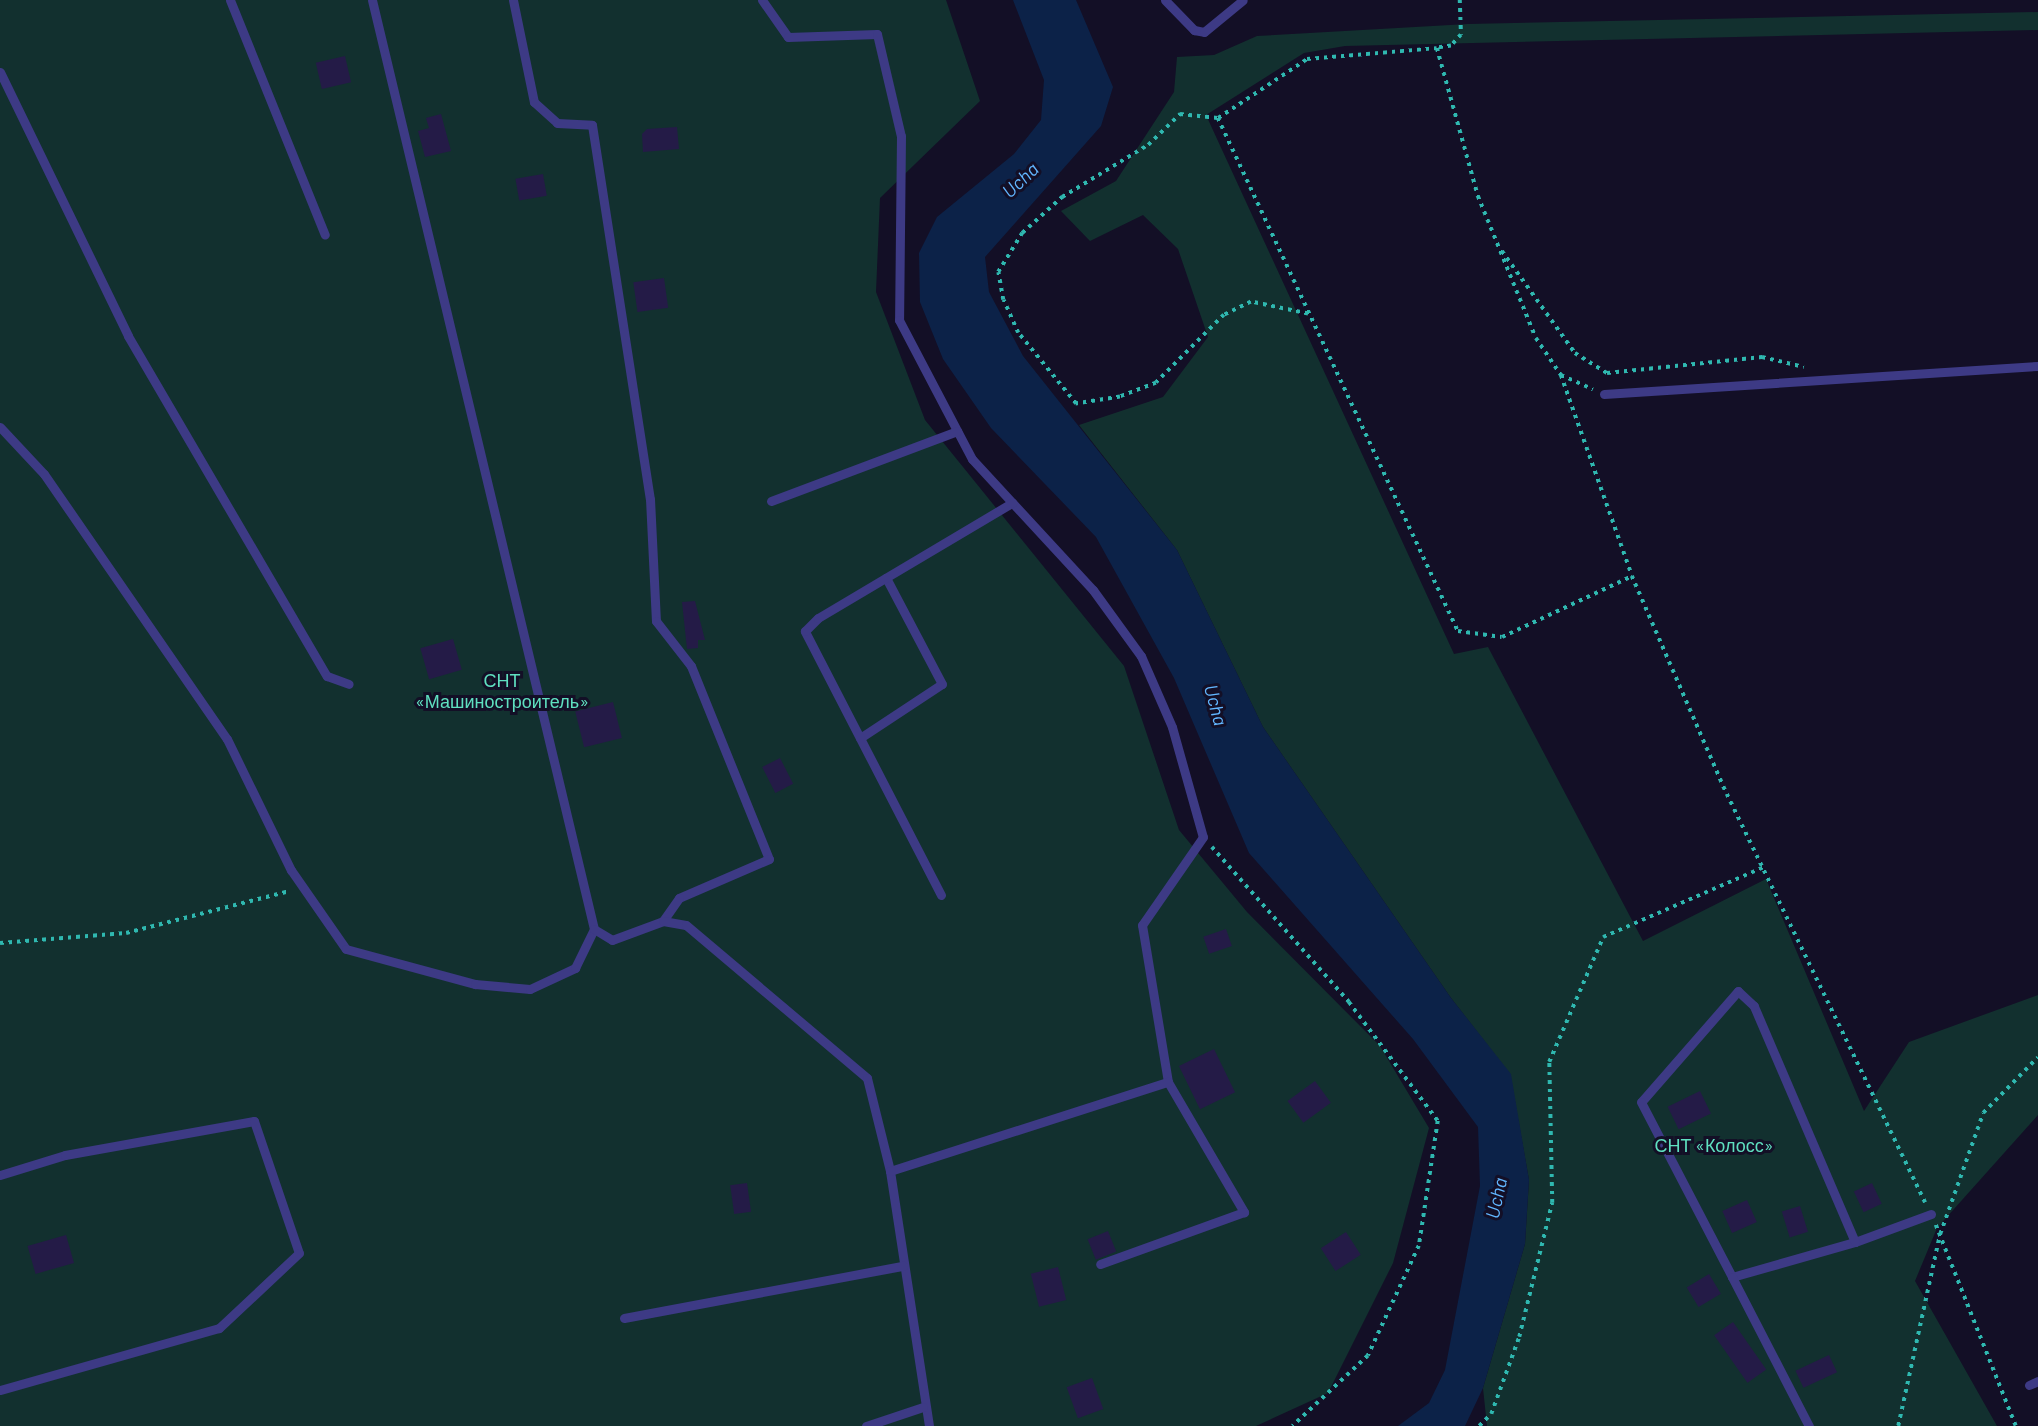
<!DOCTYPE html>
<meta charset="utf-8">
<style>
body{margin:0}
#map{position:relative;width:2038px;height:1426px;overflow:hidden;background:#130f26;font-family:Barlow,sans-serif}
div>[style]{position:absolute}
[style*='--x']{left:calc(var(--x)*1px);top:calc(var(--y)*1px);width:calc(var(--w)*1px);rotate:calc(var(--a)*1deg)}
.green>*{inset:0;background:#12302f}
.water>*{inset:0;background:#0c2248}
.building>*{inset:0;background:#241b47;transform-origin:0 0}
.path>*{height:3.5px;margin-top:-1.75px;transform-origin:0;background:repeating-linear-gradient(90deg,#2fb8b0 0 3.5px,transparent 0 8.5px)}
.lane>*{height:9px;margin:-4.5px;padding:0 4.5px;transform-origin:4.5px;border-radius:4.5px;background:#3d3a85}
span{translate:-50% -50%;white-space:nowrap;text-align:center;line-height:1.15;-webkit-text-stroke:6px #130f26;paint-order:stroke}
.park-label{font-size:18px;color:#5fe0c0}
.water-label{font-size:19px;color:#62b6ff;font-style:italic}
</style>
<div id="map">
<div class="green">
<div style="clip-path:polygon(0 0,946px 0,980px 101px,880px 198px,876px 292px,925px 420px,1124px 666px,1179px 830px,1247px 912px,1380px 1046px,1429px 1128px,1393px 1263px,1328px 1393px,1256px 1426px,0 1426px)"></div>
<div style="clip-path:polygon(2038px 12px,2038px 30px,1345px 46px,1304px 53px,1206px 115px,1454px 654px,1488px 647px,1643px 941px,1766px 879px,1864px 1111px,1909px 1042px,2038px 995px,2038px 1115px,1937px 1228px,1915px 1281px,1997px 1426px,1487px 1426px,1483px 1388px,1525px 1244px,1529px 1180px,1510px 1074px,1451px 998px,1263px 727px,1177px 550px,1079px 425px,1163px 397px,1208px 337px,1178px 249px,1143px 215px,1090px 241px,1061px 211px,1116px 181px,1174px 92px,1177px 57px,1214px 55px,1257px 36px,1468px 24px)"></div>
</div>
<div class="water">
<div style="clip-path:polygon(1013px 0,1076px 0,1113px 87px,1101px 126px,985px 257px,989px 292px,1023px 356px,1177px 550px,1263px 727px,1451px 998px,1511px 1074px,1529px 1180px,1525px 1244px,1483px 1388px,1465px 1426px,1398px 1426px,1429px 1403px,1445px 1370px,1480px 1186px,1478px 1127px,1413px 1039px,1249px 853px,1174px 678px,1096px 537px,991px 428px,943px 359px,920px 302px,919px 253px,937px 217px,1014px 154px,1041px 120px,1044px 80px)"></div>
</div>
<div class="building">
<div style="left:345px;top:56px;width:27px;height:30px;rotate:77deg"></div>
<div style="clip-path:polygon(441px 114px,451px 151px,425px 157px,418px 131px,429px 128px,426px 118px)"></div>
<div style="clip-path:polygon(677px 127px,679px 149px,643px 152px,642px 134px,647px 129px)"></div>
<div style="left:543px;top:174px;width:22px;height:28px;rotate:80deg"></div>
<div style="left:664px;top:278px;width:30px;height:31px;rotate:82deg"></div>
<div style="clip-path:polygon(695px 601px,705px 640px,698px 640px,698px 648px,687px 649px,682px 602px)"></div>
<div style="left:453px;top:639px;width:32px;height:34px;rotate:74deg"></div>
<div style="left:613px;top:702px;width:37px;height:39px;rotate:76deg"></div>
<div style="left:780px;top:758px;width:29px;height:20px;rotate:63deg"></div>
<div style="left:1226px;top:929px;width:18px;height:24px;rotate:71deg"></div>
<div style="left:1214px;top:1049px;width:48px;height:39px;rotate:64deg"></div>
<div style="left:1315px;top:1081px;width:27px;height:34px;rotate:54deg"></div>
<div style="left:1700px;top:1091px;width:25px;height:36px;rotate:64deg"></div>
<div style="left:747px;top:1183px;width:29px;height:17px;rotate:82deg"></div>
<div style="left:1872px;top:1183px;width:23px;height:20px;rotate:65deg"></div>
<div style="left:1747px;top:1200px;width:24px;height:27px;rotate:66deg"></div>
<div style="left:1800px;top:1206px;width:27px;height:19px;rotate:73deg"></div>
<div style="left:1108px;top:1231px;width:22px;height:22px;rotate:68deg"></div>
<div style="left:1346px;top:1232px;width:27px;height:30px;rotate:57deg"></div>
<div style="left:66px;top:1235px;width:29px;height:40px;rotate:74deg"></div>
<div style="left:1058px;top:1267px;width:34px;height:28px;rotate:76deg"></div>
<div style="left:1709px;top:1274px;width:23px;height:26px;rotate:59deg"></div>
<div style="left:1733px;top:1322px;width:58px;height:23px;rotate:55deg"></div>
<div style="left:1829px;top:1355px;width:19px;height:37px;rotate:65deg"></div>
<div style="left:1092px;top:1378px;width:33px;height:27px;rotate:70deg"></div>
</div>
<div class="path">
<div style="--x:1460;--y:0;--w:35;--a:88"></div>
<div style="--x:1461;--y:35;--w:15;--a:132"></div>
<div style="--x:1451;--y:46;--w:14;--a:172"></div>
<div style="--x:1437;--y:48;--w:154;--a:74.5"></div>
<div style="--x:1478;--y:196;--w:153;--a:67.8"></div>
<div style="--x:1536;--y:338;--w:45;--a:56"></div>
<div style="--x:1561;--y:375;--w:35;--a:24"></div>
<div style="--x:1218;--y:118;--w:566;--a:64.93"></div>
<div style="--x:1458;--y:631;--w:44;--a:7.8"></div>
<div style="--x:1502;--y:637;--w:144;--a:-25.1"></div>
<div style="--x:1502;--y:251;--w:125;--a:54.4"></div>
<div style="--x:1575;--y:353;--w:38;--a:32"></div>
<div style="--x:1607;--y:373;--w:156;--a:-5.9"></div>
<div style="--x:1762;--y:357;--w:43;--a:13.4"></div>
<div style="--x:1308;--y:314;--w:58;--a:-168.1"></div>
<div style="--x:1251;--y:302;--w:30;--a:154"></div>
<div style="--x:1224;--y:315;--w:96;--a:135"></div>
<div style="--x:1156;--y:383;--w:39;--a:159"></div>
<div style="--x:1120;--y:397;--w:45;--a:171"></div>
<div style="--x:1076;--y:404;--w:92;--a:-129.2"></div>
<div style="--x:1018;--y:333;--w:36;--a:-114"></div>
<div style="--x:1003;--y:300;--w:28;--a:-100"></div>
<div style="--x:998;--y:272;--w:46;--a:-58.4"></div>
<div style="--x:1022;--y:233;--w:54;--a:-42"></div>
<div style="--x:1062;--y:197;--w:100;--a:-31.2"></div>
<div style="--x:1148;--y:145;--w:45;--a:-44.1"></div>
<div style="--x:1180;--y:114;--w:38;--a:6"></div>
<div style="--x:1218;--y:118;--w:107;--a:-33.5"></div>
<div style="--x:1307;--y:59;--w:130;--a:-4.8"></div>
<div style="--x:1561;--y:375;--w:213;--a:70.5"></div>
<div style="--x:1632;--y:576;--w:238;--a:66.5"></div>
<div style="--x:1727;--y:794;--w:454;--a:64.1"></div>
<div style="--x:1212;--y:847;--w:207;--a:48.5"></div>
<div style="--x:1349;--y:1002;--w:149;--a:53.2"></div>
<div style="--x:1438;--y:1121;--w:126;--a:98.6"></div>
<div style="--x:1419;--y:1246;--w:121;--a:114.9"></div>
<div style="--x:1368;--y:1356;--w:103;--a:137"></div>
<div style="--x:0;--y:943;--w:126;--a:-4.5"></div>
<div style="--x:126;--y:933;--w:169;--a:-14.4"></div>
<div style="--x:1936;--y:1225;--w:216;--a:68.3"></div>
<div style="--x:1479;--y:1426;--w:17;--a:-45"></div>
<div style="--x:1491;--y:1414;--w:82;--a:-70"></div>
<div style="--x:1519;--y:1337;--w:138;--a:-76.2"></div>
<div style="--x:1552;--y:1203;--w:141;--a:-91.2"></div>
<div style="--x:1549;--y:1062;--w:136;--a:-66.6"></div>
<div style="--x:1603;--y:937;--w:178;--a:-23.5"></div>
<div style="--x:1898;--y:1426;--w:197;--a:-77.7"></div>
<div style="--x:1940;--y:1234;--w:128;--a:-70.4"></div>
<div style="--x:1983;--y:1113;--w:78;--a:-45.5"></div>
</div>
<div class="lane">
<div style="--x:230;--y:0;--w:253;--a:68"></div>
<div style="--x:513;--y:0;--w:104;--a:78.4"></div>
<div style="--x:534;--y:102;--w:31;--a:42"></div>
<div style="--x:557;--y:123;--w:35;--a:3"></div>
<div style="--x:592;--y:125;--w:378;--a:81.2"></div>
<div style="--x:650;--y:499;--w:122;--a:87.2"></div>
<div style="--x:656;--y:621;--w:57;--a:52.1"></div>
<div style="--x:691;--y:666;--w:208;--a:68"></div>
<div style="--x:769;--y:859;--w:98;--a:156.6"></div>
<div style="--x:679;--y:898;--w:28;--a:125"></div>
<div style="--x:762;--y:0;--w:45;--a:54.9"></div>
<div style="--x:788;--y:37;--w:89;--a:-1.9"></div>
<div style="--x:877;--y:34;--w:105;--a:76.8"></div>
<div style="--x:901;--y:136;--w:184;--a:90.6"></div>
<div style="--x:899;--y:320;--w:157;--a:62.3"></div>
<div style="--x:972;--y:459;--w:178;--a:47.3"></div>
<div style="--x:1093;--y:590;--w:82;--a:54"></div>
<div style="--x:1141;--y:656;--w:77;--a:66.4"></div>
<div style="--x:1172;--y:727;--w:114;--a:74.3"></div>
<div style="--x:1203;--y:837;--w:107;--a:124.7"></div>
<div style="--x:1142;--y:925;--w:159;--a:80.6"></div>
<div style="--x:1168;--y:1082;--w:151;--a:59.7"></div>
<div style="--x:1244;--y:1212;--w:153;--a:160.1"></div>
<div style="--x:1165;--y:0;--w:42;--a:46"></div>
<div style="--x:1194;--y:30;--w:10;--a:11"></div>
<div style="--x:1204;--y:32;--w:50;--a:-39.4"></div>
<div style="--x:0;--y:72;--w:293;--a:64.1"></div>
<div style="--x:128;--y:336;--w:394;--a:59.7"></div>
<div style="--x:327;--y:676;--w:23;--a:20"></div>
<div style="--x:1604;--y:394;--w:435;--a:-3.7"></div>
<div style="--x:0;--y:427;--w:64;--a:46.9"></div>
<div style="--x:44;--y:474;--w:322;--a:55.4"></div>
<div style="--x:227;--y:739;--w:146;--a:64"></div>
<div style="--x:291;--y:870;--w:96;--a:55.2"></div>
<div style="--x:346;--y:949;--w:134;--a:15.2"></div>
<div style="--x:475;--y:984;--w:55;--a:5.2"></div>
<div style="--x:530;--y:989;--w:50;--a:-25"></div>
<div style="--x:575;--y:968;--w:43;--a:-64"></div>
<div style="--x:594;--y:929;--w:955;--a:-103.44"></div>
<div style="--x:771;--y:501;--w:199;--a:-20.6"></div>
<div style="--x:860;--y:738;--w:98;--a:-33.4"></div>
<div style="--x:942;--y:684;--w:120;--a:-117.8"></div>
<div style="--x:941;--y:895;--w:297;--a:-117.3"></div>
<div style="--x:805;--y:631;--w:18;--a:-45"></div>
<div style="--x:818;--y:618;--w:226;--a:-30.7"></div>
<div style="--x:594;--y:929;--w:21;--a:31"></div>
<div style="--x:612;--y:940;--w:54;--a:-20.4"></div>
<div style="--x:663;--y:921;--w:23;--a:10"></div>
<div style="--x:686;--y:925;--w:237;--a:40.2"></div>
<div style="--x:867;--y:1078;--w:96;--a:76.1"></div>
<div style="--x:890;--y:1171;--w:258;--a:81.3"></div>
<div style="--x:890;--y:1171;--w:292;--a:-17.8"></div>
<div style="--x:0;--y:1175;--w:68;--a:-17.1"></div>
<div style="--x:65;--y:1155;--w:192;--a:-10.2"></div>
<div style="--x:254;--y:1121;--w:139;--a:71.2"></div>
<div style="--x:299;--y:1253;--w:110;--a:136.8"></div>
<div style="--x:219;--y:1328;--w:228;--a:164.2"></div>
<div style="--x:1855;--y:1242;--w:81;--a:-20.2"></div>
<div style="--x:1732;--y:1277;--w:128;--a:-15.9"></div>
<div style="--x:1855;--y:1242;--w:257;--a:-113.2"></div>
<div style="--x:1754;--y:1006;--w:22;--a:-137"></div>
<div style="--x:1738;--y:991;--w:147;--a:131.1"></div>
<div style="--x:1641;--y:1102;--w:197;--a:62.5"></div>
<div style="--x:1732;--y:1277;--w:168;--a:62.7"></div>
<div style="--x:624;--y:1318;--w:284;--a:-10.6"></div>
<div style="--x:2029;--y:1385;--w:10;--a:-24"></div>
<div style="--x:866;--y:1426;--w:60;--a:-18.4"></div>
</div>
<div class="park-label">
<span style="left:502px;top:691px">СНТ<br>«Машиностроитель»</span>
<span style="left:1714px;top:1145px">СНТ «Колосс»</span>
</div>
<div class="water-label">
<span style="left:1020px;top:180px;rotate:-43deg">Ucha</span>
<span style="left:1216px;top:705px;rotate:75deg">Ucha</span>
<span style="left:1496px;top:1198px;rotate:-78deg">Ucha</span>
</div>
</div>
